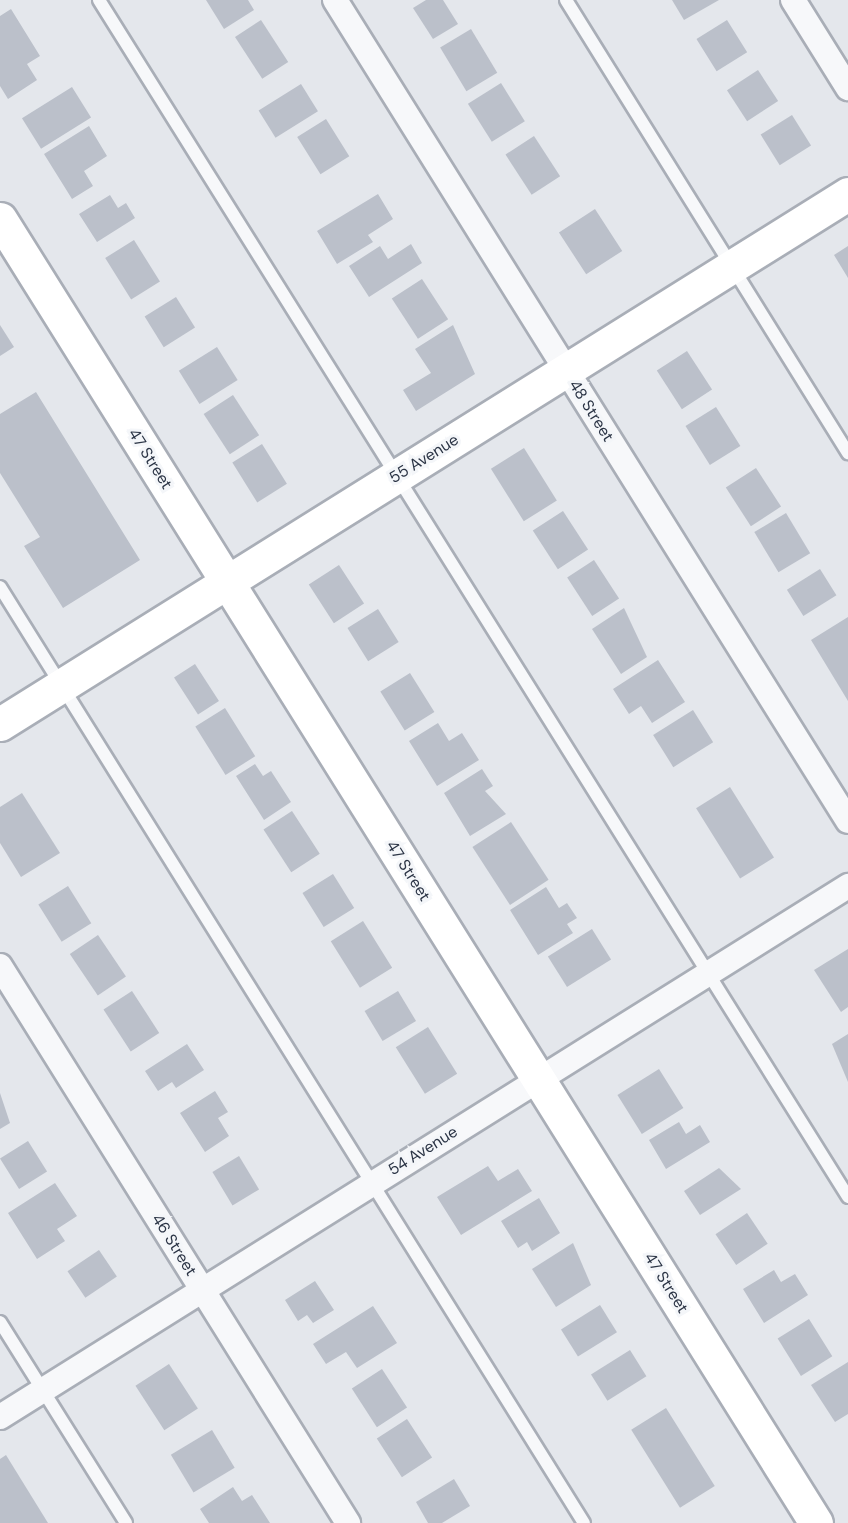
<!DOCTYPE html>
<style>
body{margin:0}
#map{position:relative;width:848px;height:1523px;overflow:hidden;background:#e4e7ec;font-family:"DM Sans",sans-serif}
div>[style]{position:absolute}
[style*='--x']{left:calc(var(--x)*1px);top:calc(var(--y)*1px);width:calc(var(--w)*1px);rotate:calc(var(--a)*1deg)}
.building>*{inset:0;background:#bbc0ca;transform-origin:0 0}
.roads{filter:drop-shadow(2px 0 #a9aeb7) drop-shadow(-2px 0 #a9aeb7) drop-shadow(0 2px #a9aeb7) drop-shadow(0 -2px #a9aeb7)}
.lane>*{height:12px;margin:-6px;padding:0 6px;transform-origin:6px;border-radius:6px;background:#f7f8fa}
.street>*{height:24px;margin:-12px;padding:0 12px;transform-origin:12px;border-radius:12px;background:#f7f8fa}
.secondary>*{height:33px;margin:-16.5px;padding:0 16.5px;transform-origin:16.5px;border-radius:16.5px;background:#fff}
span{translate:-50% -50%;white-space:nowrap;text-align:center;line-height:1.15;-webkit-text-stroke:6px #f4f6f9;paint-order:stroke}
.street-label{font-size:16px;color:#2b3445}
</style>
<div id="map">
<div class="building">
<div style="clip-path:polygon(206px 0,248px 0,254px 10px,224px 29px)"></div>
<div style="clip-path:polygon(426px 0,443px 0,458px 24px,433px 39px,413px 8px)"></div>
<div style="clip-path:polygon(672px 0,719px 0,684px 20px)"></div>
<div style="clip-path:polygon(11px 9px,40px 56px,27px 64px,37px 80px,8px 99px,0 86px,0 16px)"></div>
<div style="left:261px;top:20px;width:50px;height:31px;rotate:57deg"></div>
<div style="left:727px;top:20px;width:38px;height:36px;rotate:58deg"></div>
<div style="left:471px;top:29px;width:51px;height:36px;rotate:59deg"></div>
<div style="left:758px;top:70px;width:37px;height:37px;rotate:57deg"></div>
<div style="left:501px;top:83px;width:45px;height:39px;rotate:58deg"></div>
<div style="left:301px;top:84px;width:32px;height:50px;rotate:58deg"></div>
<div style="left:72px;top:87px;width:36px;height:59px;rotate:58deg"></div>
<div style="left:792px;top:115px;width:36px;height:37px;rotate:58deg"></div>
<div style="left:326px;top:119px;width:44px;height:34px;rotate:58deg"></div>
<div style="clip-path:polygon(89px 126px,107px 156px,84px 171px,93px 186px,72px 199px,44px 154px)"></div>
<div style="left:534px;top:136px;width:48px;height:34px;rotate:57deg"></div>
<div style="clip-path:polygon(378px 194px,393px 219px,368px 235px,373px 242px,337px 264px,317px 231px)"></div>
<div style="clip-path:polygon(110px 195px,118px 208px,126px 203px,135px 218px,97px 242px,79px 214px)"></div>
<div style="left:595px;top:209px;width:50px;height:43px;rotate:57deg"></div>
<div style="left:134px;top:240px;width:49px;height:34px;rotate:58deg"></div>
<div style="clip-path:polygon(411px 244px,422px 263px,369px 297px,349px 266px,380px 246px,388px 259px)"></div>
<div style="clip-path:polygon(848px 246px,848px 278px,834px 255px)"></div>
<div style="left:422px;top:279px;width:48px;height:36px;rotate:57deg"></div>
<div style="left:176px;top:297px;width:36px;height:37px;rotate:58deg"></div>
<div style="clip-path:polygon(0 325px,14px 347px,0 356px)"></div>
<div style="clip-path:polygon(453px 325px,475px 374px,416px 411px,403px 390px,431px 373px,415px 349px)"></div>
<div style="left:217px;top:347px;width:39px;height:45px;rotate:58deg"></div>
<div style="left:687px;top:351px;width:46px;height:36px;rotate:57deg"></div>
<div style="clip-path:polygon(36px 392px,140px 560px,63px 608px,24px 546px,40px 537px,0 473px,0 414px)"></div>
<div style="left:233px;top:395px;width:48px;height:35px;rotate:57deg"></div>
<div style="left:716px;top:407px;width:46px;height:36px;rotate:58deg"></div>
<div style="left:262px;top:444px;width:47px;height:35px;rotate:58deg"></div>
<div style="left:524px;top:448px;width:62px;height:39px;rotate:58deg"></div>
<div style="left:756px;top:468px;width:46px;height:36px;rotate:57deg"></div>
<div style="left:563px;top:511px;width:46px;height:36px;rotate:57deg"></div>
<div style="left:786px;top:513px;width:47px;height:37px;rotate:59deg"></div>
<div style="left:594px;top:560px;width:46px;height:32px;rotate:57deg"></div>
<div style="left:339px;top:565px;width:46px;height:36px;rotate:57deg"></div>
<div style="left:820px;top:569px;width:31px;height:39px;rotate:58deg"></div>
<div style="clip-path:polygon(624px 608px,647px 657px,621px 674px,592px 629px)"></div>
<div style="left:378px;top:609px;width:39px;height:36px;rotate:58deg"></div>
<div style="clip-path:polygon(848px 617px,848px 701px,811px 640px)"></div>
<div style="clip-path:polygon(658px 660px,685px 702px,652px 723px,641px 706px,629px 714px,613px 689px)"></div>
<div style="left:195px;top:664px;width:44px;height:25px;rotate:57deg"></div>
<div style="left:410px;top:673px;width:46px;height:35px;rotate:58deg"></div>
<div style="left:225px;top:708px;width:57px;height:35px;rotate:58deg"></div>
<div style="left:693px;top:710px;width:38px;height:47px;rotate:58deg"></div>
<div style="clip-path:polygon(438px 723px,449px 741px,462px 733px,479px 760px,437px 786px,409px 741px)"></div>
<div style="clip-path:polygon(255px 764px,263px 776px,271px 771px,291px 802px,264px 820px,236px 776px)"></div>
<div style="clip-path:polygon(482px 769px,493px 786px,485px 791px,506px 814px,470px 836px,444px 793px)"></div>
<div style="left:730px;top:787px;width:83px;height:40px;rotate:58deg"></div>
<div style="clip-path:polygon(22px 793px,60px 853px,21px 877px,0 843px,0 807px)"></div>
<div style="left:292px;top:811px;width:51px;height:34px;rotate:57deg"></div>
<div style="left:511px;top:822px;width:69px;height:46px;rotate:57deg"></div>
<div style="left:333px;top:874px;width:40px;height:36px;rotate:58deg"></div>
<div style="left:68px;top:886px;width:44px;height:35px;rotate:58deg"></div>
<div style="clip-path:polygon(546px 887px,559px 908px,567px 903px,577px 918px,567px 924px,573px 933px,538px 955px,510px 910px)"></div>
<div style="left:363px;top:921px;width:55px;height:38px;rotate:58deg"></div>
<div style="left:592px;top:929px;width:36px;height:52px;rotate:58deg"></div>
<div style="left:98px;top:935px;width:50px;height:34px;rotate:56deg"></div>
<div style="clip-path:polygon(848px 949px,848px 1007px,841px 1012px,814px 970px)"></div>
<div style="left:132px;top:991px;width:50px;height:34px;rotate:57deg"></div>
<div style="left:398px;top:991px;width:35px;height:39px;rotate:59deg"></div>
<div style="left:428px;top:1027px;width:55px;height:38px;rotate:58deg"></div>
<div style="clip-path:polygon(848px 1034px,848px 1082px,832px 1044px)"></div>
<div style="clip-path:polygon(187px 1044px,204px 1070px,176px 1088px,172px 1082px,158px 1091px,145px 1071px)"></div>
<div style="left:659px;top:1069px;width:46px;height:49px;rotate:58deg"></div>
<div style="clip-path:polygon(215px 1091px,228px 1112px,218px 1118px,229px 1136px,205px 1152px,180px 1113px)"></div>
<div style="clip-path:polygon(0 1093px,10px 1123px,0 1129px)"></div>
<div style="clip-path:polygon(679px 1122px,686px 1134px,700px 1125px,710px 1142px,666px 1169px,649px 1140px)"></div>
<div style="left:28px;top:1141px;width:36px;height:33px;rotate:58deg"></div>
<div style="left:239px;top:1156px;width:39px;height:31px;rotate:59deg"></div>
<div style="clip-path:polygon(488px 1166px,498px 1181px,518px 1169px,532px 1191px,461px 1235px,437px 1197px)"></div>
<div style="clip-path:polygon(719px 1168px,741px 1189px,700px 1215px,684px 1191px)"></div>
<div style="clip-path:polygon(55px 1183px,77px 1216px,57px 1229px,65px 1241px,37px 1259px,8px 1213px)"></div>
<div style="clip-path:polygon(539px 1198px,560px 1233px,532px 1251px,527px 1242px,518px 1248px,501px 1221px)"></div>
<div style="left:747px;top:1213px;width:37px;height:38px;rotate:56deg"></div>
<div style="clip-path:polygon(573px 1243px,591px 1285px,556px 1307px,532px 1269px)"></div>
<div style="left:99px;top:1250px;width:32px;height:38px;rotate:56deg"></div>
<div style="clip-path:polygon(774px 1270px,781px 1282px,795px 1274px,808px 1295px,764px 1323px,743px 1289px)"></div>
<div style="clip-path:polygon(315px 1281px,334px 1310px,313px 1323px,307px 1315px,298px 1321px,285px 1300px)"></div>
<div style="left:600px;top:1305px;width:32px;height:46px;rotate:58deg"></div>
<div style="clip-path:polygon(373px 1306px,397px 1343px,357px 1368px,346px 1352px,326px 1364px,313px 1344px)"></div>
<div style="left:809px;top:1319px;width:44px;height:37px;rotate:58deg"></div>
<div style="left:630px;top:1350px;width:31px;height:46px;rotate:58deg"></div>
<div style="clip-path:polygon(848px 1362px,848px 1414px,835px 1422px,811px 1385px)"></div>
<div style="left:169px;top:1364px;width:53px;height:40px;rotate:57deg"></div>
<div style="left:382px;top:1369px;width:46px;height:36px;rotate:57deg"></div>
<div style="left:666px;top:1408px;width:92px;height:41px;rotate:58deg"></div>
<div style="left:407px;top:1419px;width:46px;height:36px;rotate:57deg"></div>
<div style="left:212px;top:1430px;width:44px;height:48px;rotate:59deg"></div>
<div style="clip-path:polygon(6px 1455px,48px 1523px,0 1523px,0 1459px)"></div>
<div style="clip-path:polygon(454px 1479px,470px 1506px,442px 1523px,428px 1523px,416px 1502px)"></div>
<div style="clip-path:polygon(233px 1487px,242px 1501px,252px 1495px,270px 1523px,209px 1523px,200px 1509px)"></div>
</div>
<div class="roads">
<div class="lane">
<div style="--x:99;--y:0;--w:1412;--a:57.96"></div>
<div style="--x:566;--y:0;--w:534;--a:58.1"></div>
<div style="--x:0;--y:587;--w:1103;--a:58.04"></div>
<div style="--x:0;--y:1322;--w:237;--a:57.9"></div>
</div>
<div class="street">
<div style="--x:335;--y:0;--w:968;--a:58"></div>
<div style="--x:793;--y:0;--w:104;--a:58"></div>
<div style="--x:0;--y:966;--w:657;--a:58"></div>
<div style="--x:0;--y:1417;--w:1001;--a:-32.05"></div>
</div>
<div class="secondary">
<div style="--x:0;--y:219;--w:1538;--a:57.96"></div>
<div style="--x:0;--y:724;--w:1000;--a:-32.01"></div>
</div>
</div>
<div class="street-label">
<span style="left:591px;top:411px;rotate:58deg">48 Street</span>
<span style="left:150px;top:459px;rotate:58deg">47 Street</span>
<span style="left:424px;top:459px;rotate:-32deg">55 Avenue</span>
<span style="left:408px;top:871px;rotate:58deg">47 Street</span>
<span style="left:423px;top:1151px;rotate:-32deg">54 Avenue</span>
<span style="left:174px;top:1245px;rotate:58deg">46 Street</span>
<span style="left:666px;top:1283px;rotate:58deg">47 Street</span>
</div>
</div>
